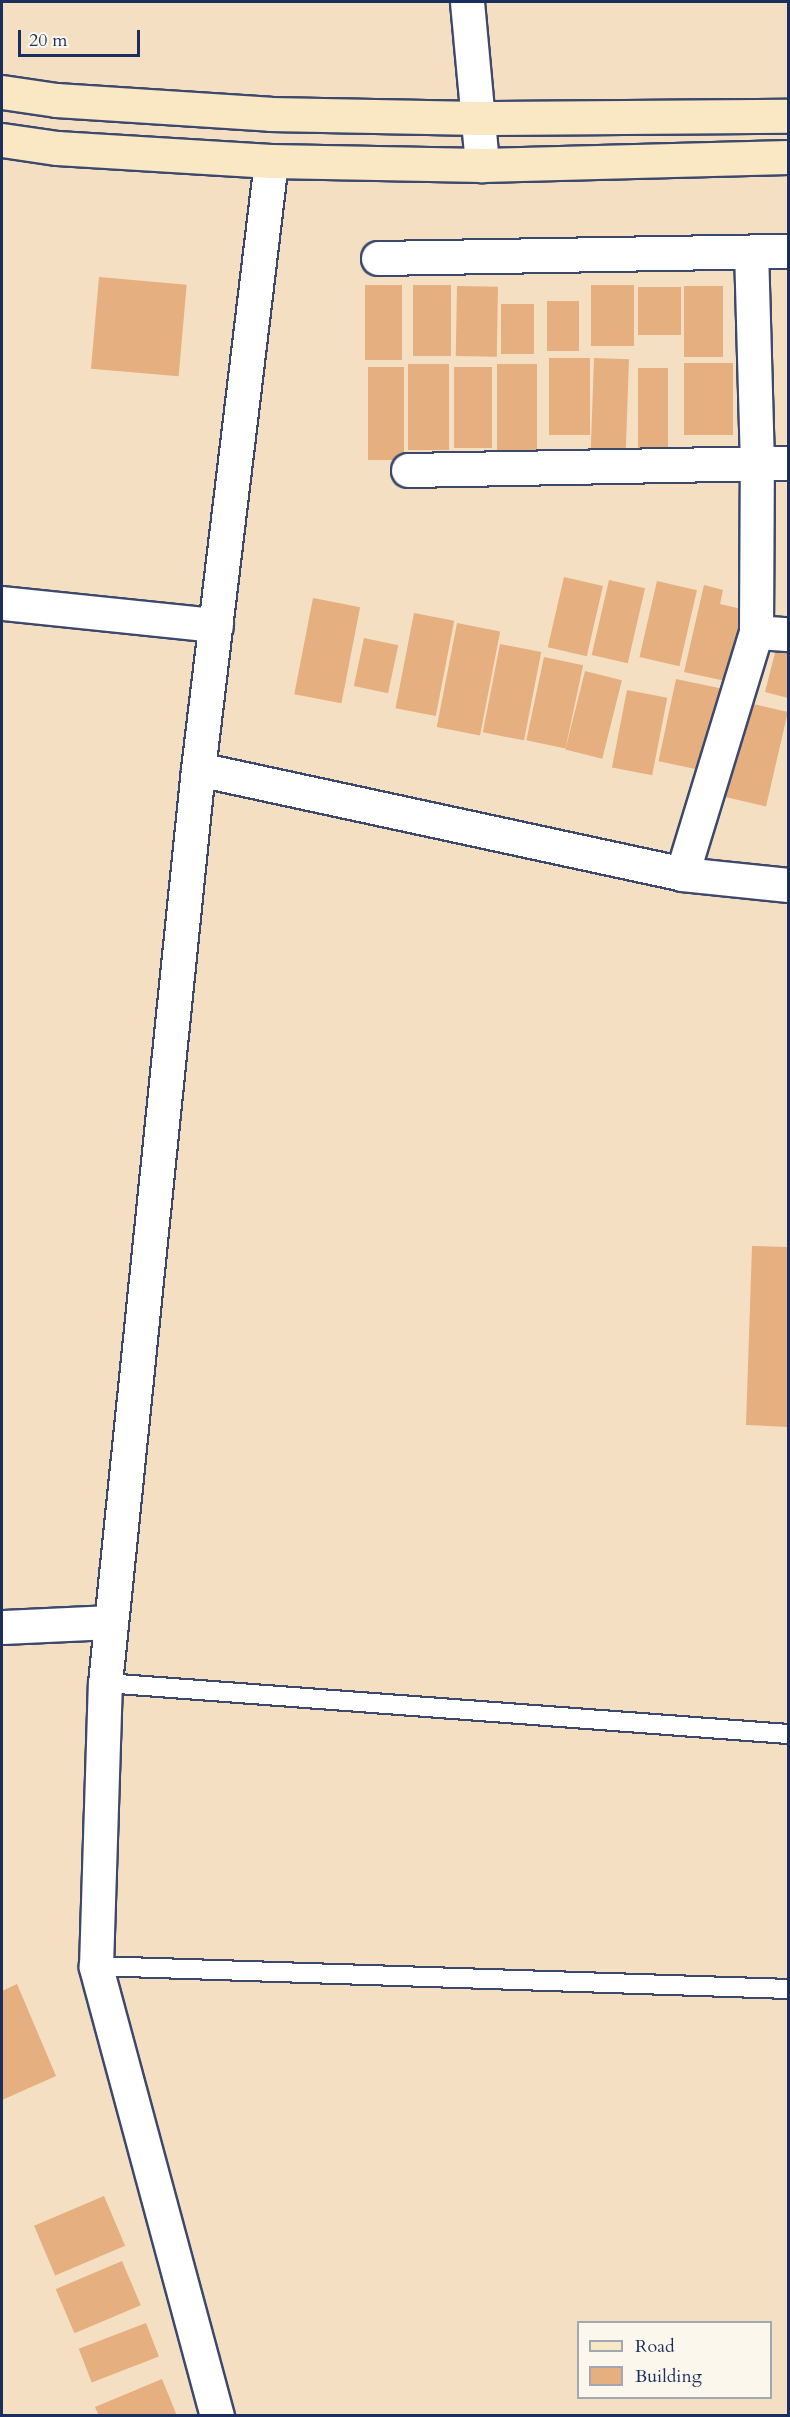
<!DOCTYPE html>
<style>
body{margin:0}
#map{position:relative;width:790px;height:2417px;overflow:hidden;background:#f4dfc3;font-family:Cardo,serif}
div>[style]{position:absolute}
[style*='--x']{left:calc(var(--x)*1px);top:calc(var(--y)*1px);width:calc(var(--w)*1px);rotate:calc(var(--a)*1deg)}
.building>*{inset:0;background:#e5af80;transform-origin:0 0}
.roads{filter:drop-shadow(2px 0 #3c496d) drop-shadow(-2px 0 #3c496d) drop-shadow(0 2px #3c496d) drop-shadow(0 -2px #3c496d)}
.service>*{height:18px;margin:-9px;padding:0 9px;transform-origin:9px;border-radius:9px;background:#fff}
.minor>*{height:33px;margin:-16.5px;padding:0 16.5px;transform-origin:16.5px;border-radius:16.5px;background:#fff}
.secondary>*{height:33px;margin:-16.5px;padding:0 16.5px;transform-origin:16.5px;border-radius:16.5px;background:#fae7c3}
span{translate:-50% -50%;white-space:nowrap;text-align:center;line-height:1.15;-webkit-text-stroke:4.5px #fbf7ec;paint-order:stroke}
.frame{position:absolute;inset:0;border:3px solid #1b2f5e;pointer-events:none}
.legend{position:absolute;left:577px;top:2321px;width:195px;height:78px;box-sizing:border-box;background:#fbf7ec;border:2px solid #a1a7b3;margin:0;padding:8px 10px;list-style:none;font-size:18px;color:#1b2f5e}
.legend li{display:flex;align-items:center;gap:12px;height:30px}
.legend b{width:30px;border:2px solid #a1a7b3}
.scale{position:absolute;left:18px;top:30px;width:122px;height:27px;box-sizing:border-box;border:3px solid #1b2f5e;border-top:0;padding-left:8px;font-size:18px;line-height:21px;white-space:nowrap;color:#1b2f5e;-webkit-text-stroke:4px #fbf7ec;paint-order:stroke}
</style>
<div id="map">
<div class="building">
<div style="left:99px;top:277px;width:88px;height:92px;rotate:5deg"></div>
<div style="left:365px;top:285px;width:37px;height:75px"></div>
<div style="left:413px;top:285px;width:38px;height:71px"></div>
<div style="left:591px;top:285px;width:43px;height:61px"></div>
<div style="left:457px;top:286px;width:41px;height:70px;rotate:1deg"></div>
<div style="left:684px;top:286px;width:39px;height:71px"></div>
<div style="left:638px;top:287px;width:43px;height:48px"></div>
<div style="left:547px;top:301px;width:32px;height:50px"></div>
<div style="left:501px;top:304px;width:33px;height:50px"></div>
<div style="left:549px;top:358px;width:41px;height:77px"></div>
<div style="left:594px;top:358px;width:35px;height:94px;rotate:2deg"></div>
<div style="left:684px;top:363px;width:49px;height:72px"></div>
<div style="left:408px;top:364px;width:41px;height:86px"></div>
<div style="left:497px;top:364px;width:40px;height:88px"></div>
<div style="left:368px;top:367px;width:36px;height:93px"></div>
<div style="left:454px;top:367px;width:38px;height:81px"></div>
<div style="left:638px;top:368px;width:30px;height:83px"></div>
<div style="left:564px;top:577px;width:40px;height:72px;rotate:13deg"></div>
<div style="left:609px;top:580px;width:37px;height:77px;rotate:13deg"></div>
<div style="left:657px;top:581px;width:41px;height:78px;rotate:13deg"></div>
<div style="clip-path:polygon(704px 585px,723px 590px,720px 604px,746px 610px,730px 682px,684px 672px)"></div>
<div style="left:313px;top:598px;width:48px;height:98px;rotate:11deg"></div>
<div style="left:414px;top:613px;width:41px;height:97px;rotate:11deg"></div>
<div style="left:457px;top:623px;width:44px;height:106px;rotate:11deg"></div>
<div style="left:364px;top:638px;width:35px;height:49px;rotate:12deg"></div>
<div style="left:500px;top:644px;width:42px;height:90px;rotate:11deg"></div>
<div style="clip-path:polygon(777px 645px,788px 647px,788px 698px,765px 692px)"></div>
<div style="left:544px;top:657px;width:40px;height:85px;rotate:12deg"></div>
<div style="left:585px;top:671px;width:38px;height:81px;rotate:14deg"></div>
<div style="left:676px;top:679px;width:45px;height:84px;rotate:12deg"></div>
<div style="left:627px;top:690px;width:41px;height:79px;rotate:11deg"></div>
<div style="left:745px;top:702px;width:44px;height:97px;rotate:13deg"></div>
<div style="clip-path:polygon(752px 1246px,788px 1247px,788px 1427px,746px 1425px)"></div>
<div style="clip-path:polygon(17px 1984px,56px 2076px,2px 2100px,2px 1991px)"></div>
<div style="left:104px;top:2196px;width:54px;height:76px;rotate:67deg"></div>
<div style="left:122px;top:2261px;width:48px;height:72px;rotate:67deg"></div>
<div style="left:146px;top:2323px;width:36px;height:72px;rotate:69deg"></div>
<div style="clip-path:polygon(162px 2379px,177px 2416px,99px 2416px,95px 2407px)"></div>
</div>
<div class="roads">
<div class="service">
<div style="--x:105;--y:1683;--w:685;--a:4.27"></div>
<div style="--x:96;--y:1966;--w:692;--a:1.9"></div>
</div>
<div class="minor">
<div style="--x:467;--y:2;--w:164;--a:84.7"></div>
<div style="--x:378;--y:258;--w:410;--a:-1"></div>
<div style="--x:408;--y:470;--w:380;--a:-1.1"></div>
<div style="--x:2;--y:603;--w:215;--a:5.9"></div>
<div style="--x:756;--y:632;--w:32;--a:4"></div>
<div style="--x:198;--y:769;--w:495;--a:12.2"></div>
<div style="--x:682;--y:874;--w:107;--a:5.9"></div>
<div style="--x:682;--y:874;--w:253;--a:-73"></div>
<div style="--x:756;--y:632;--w:168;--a:-89.7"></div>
<div style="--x:757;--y:464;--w:212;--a:-91.6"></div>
<div style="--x:2;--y:1627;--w:109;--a:-2.6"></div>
<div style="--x:217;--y:2416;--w:466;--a:-105.1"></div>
<div style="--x:96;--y:1966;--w:283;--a:-88.2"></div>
<div style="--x:105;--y:1683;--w:919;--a:-84.19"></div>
<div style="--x:198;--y:769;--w:612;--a:-83.15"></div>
</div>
<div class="secondary">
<div style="--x:2;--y:92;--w:55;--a:8.4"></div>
<div style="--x:56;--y:100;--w:214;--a:3.7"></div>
<div style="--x:270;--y:114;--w:209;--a:1.1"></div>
<div style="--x:479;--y:118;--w:309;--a:-0.4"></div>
<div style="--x:2;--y:140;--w:56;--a:8.3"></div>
<div style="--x:57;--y:148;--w:214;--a:3.5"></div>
<div style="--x:271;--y:161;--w:211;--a:1.1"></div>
<div style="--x:482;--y:165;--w:306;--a:-1.5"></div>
</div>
</div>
<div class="frame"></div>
<ul class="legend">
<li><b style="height:8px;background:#fae7c3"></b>Road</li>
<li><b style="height:16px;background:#e5af80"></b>Building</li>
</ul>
<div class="scale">20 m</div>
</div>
